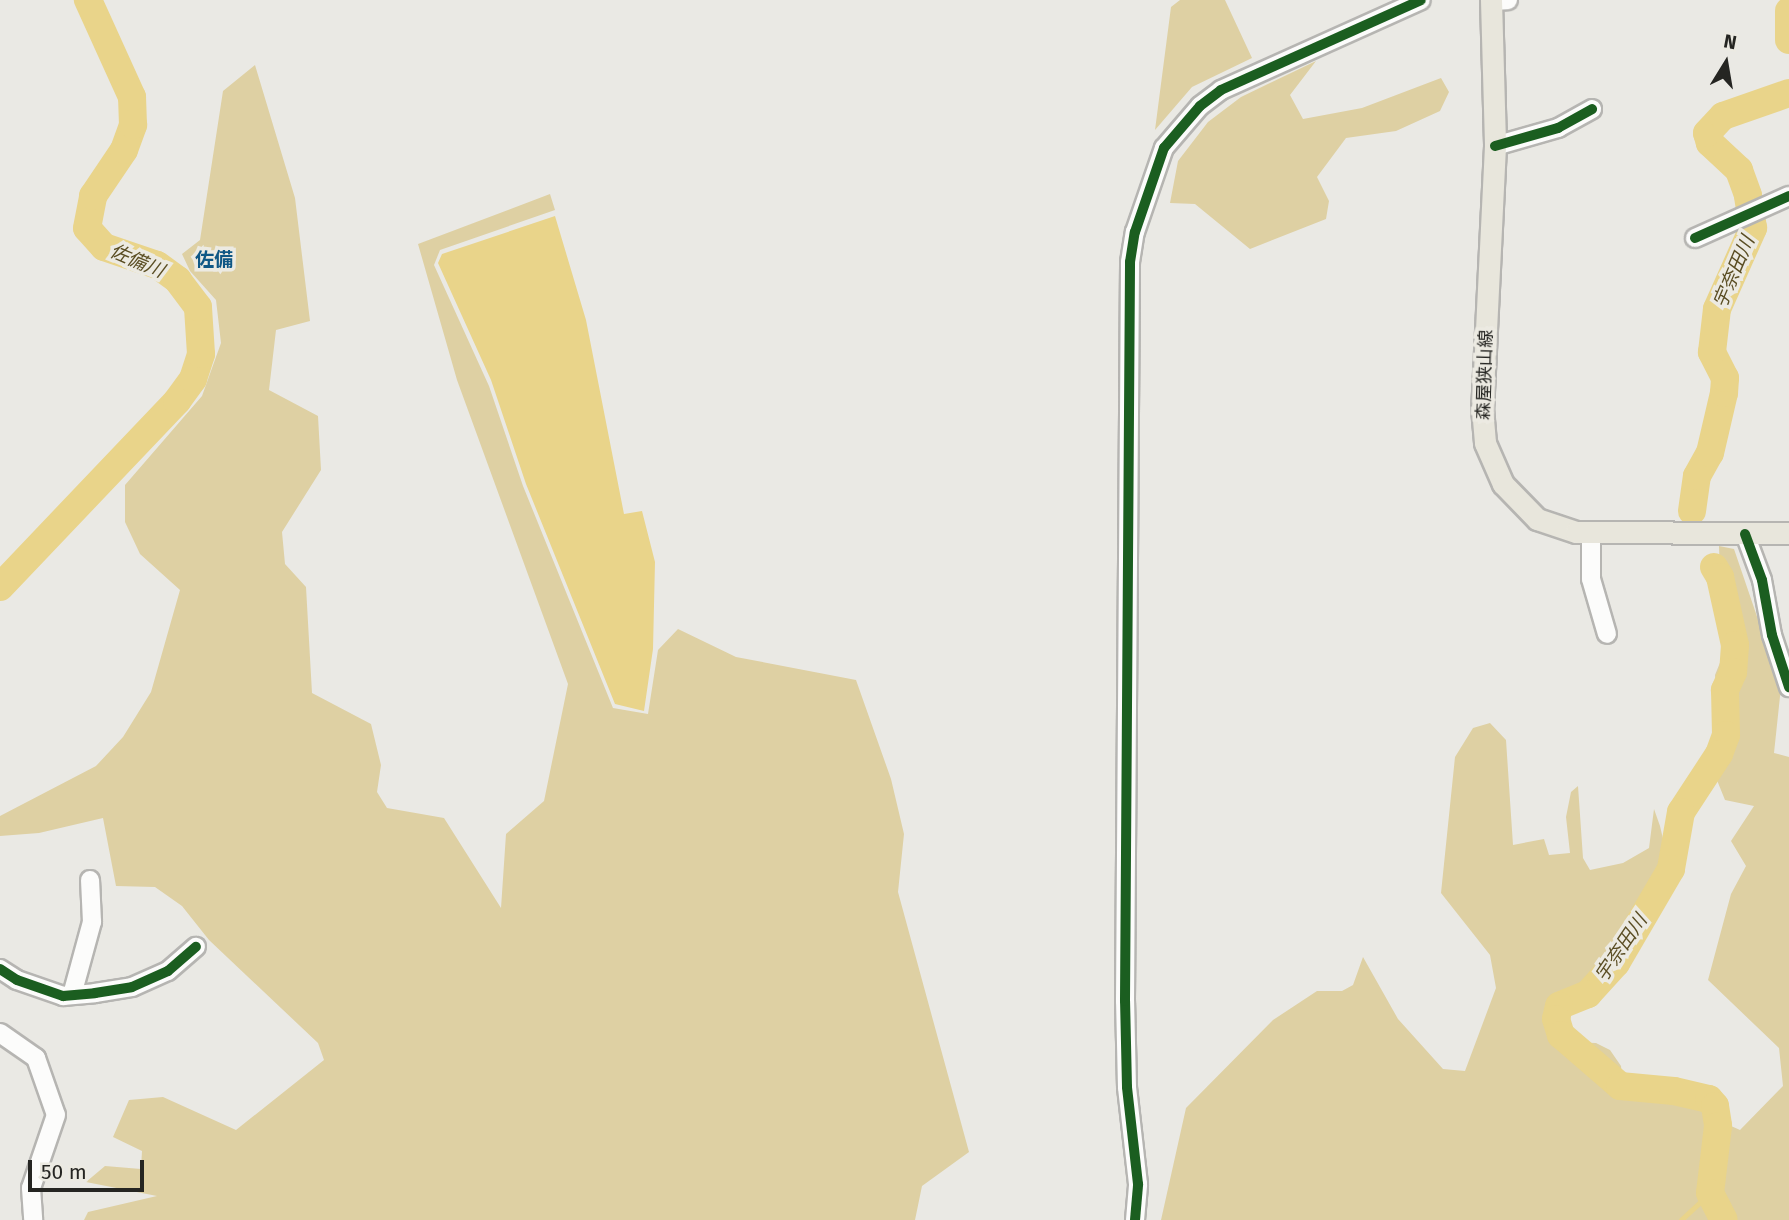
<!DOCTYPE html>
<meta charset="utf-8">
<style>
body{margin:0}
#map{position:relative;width:1789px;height:1220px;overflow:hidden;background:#eae9e4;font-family:"Fira Sans","Noto Sans JP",sans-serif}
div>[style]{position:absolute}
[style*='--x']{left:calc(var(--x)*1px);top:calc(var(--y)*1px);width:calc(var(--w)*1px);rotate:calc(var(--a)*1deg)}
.green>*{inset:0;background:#ded0a3}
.water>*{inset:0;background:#e9d48a}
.stream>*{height:4.5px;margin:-2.25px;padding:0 2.25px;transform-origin:2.25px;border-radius:2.25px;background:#e9d48a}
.river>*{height:28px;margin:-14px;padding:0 14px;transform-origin:14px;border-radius:14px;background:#e9d48a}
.roads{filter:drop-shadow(2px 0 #b6b5b2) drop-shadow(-2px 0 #b6b5b2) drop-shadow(0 2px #b6b5b2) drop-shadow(0 -2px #b6b5b2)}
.minor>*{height:18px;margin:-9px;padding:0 9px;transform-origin:9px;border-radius:9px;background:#fcfcfb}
.major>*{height:21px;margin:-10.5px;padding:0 10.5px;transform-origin:10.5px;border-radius:10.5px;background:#e8e6dc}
.cycleway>*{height:10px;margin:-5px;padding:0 5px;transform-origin:5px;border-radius:5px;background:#1b5e20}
span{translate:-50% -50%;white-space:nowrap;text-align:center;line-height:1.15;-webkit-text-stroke:7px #eceae2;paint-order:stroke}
.street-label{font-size:18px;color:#252522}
.neighbourhood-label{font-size:19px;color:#0f5785;font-weight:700}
.water-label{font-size:19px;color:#5a4d23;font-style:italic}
.north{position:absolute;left:1691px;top:28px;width:70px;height:70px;-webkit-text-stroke:5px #eceae2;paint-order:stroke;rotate:11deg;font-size:19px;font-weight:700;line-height:28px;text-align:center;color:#252522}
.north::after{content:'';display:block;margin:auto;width:24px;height:32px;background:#252522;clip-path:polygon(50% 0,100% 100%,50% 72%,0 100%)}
.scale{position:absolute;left:28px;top:1160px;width:116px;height:32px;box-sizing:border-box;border:4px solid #252522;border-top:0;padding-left:9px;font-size:21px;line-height:24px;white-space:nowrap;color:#252522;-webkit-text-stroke:5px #eceae2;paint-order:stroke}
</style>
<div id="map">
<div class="green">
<div style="clip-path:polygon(1180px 0,1225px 0,1252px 58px,1192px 87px,1155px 130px,1171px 7px)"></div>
<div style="clip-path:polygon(1316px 61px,1290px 95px,1303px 119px,1362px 108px,1441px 78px,1449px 92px,1440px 111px,1396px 131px,1346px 138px,1317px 177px,1329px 201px,1326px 219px,1250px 249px,1195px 204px,1170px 203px,1178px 161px,1208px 122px,1241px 97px)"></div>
<div style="clip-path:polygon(255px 65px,295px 198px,310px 321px,276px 330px,269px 390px,318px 416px,321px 470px,282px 532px,285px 564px,306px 587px,312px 693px,371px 724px,381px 765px,377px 792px,387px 808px,444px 818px,501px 908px,506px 834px,544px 801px,568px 684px,457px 380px,418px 244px,550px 194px,555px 210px,440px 250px,434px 265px,489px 386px,523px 486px,613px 708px,648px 714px,658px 650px,678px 629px,736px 657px,856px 680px,891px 779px,904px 834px,898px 892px,969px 1152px,922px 1186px,915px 1220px,84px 1220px,88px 1212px,157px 1196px,86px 1182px,105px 1166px,141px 1169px,142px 1151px,113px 1137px,129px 1100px,163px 1097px,236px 1130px,324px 1060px,318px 1043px,209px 940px,182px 906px,155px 887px,116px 886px,103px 818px,39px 833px,0 836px,0 816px,96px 766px,123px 737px,151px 692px,180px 590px,140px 554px,125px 522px,125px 485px,202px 396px,221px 343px,216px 300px,190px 271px,182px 254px,200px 240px,223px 91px)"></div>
<div style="clip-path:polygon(1719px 546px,1734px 549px,1781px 687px,1774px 753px,1789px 757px,1789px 1220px,1161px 1220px,1186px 1108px,1273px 1020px,1317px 991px,1342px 991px,1353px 985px,1363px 957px,1398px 1019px,1443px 1069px,1465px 1071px,1496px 988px,1490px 955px,1441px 893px,1455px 757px,1473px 728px,1490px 723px,1506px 740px,1513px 845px,1544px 839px,1549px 855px,1570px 853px,1566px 817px,1571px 792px,1578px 786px,1583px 858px,1590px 870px,1623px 863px,1649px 848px,1654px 809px,1660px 826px,1667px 856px,1659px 891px,1619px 963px,1572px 1008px,1566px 1042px,1596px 1043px,1610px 1050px,1621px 1066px,1623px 1087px,1639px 1089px,1668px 1079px,1687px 1081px,1702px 1095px,1711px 1117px,1740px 1130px,1783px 1086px,1779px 1048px,1708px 980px,1731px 894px,1746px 866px,1731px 841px,1754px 806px,1725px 800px,1710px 763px,1719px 720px,1715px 675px,1732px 633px,1720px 579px)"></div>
</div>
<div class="water">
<div style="clip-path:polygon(555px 216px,586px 320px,624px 514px,642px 511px,655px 562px,653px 649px,644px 711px,615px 704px,526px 484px,491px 380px,438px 263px,442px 254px)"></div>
</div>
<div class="stream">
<div style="--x:1681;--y:1220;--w:40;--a:-43"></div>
</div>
<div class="river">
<div style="--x:1789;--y:11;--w:29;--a:90"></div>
<div style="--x:1692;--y:511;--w:35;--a:-82"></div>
<div style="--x:1697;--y:476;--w:26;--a:-61"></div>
<div style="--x:1710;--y:453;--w:62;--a:-76.9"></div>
<div style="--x:1724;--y:393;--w:15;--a:-86"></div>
<div style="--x:1725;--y:378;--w:29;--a:-117"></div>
<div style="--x:1712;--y:352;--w:43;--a:-83.4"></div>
<div style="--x:1717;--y:309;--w:89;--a:-66"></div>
<div style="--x:1753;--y:228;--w:33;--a:-99"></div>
<div style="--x:1748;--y:195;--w:27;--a:-110"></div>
<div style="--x:1739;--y:170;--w:40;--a:-137"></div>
<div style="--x:1710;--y:143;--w:10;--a:-107"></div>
<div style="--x:1707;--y:133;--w:23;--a:-47"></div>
<div style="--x:1723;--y:116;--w:70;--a:-19.2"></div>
<div style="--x:1714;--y:567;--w:12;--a:59"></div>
<div style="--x:1720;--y:577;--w:70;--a:77.6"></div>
<div style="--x:1735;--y:645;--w:27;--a:94"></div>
<div style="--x:1733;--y:672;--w:20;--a:114"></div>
<div style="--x:1725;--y:690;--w:45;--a:88.7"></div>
<div style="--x:1726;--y:735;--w:20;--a:110"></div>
<div style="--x:1719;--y:754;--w:69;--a:123.2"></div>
<div style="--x:1681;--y:812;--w:58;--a:100"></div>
<div style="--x:1671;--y:869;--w:109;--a:120.3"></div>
<div style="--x:1616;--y:963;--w:42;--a:132.1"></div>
<div style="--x:1588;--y:994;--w:31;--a:158"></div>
<div style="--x:1559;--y:1006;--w:13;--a:103"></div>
<div style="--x:1556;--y:1019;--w:17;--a:73"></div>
<div style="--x:1561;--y:1035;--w:78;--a:40.8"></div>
<div style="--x:1620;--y:1086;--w:54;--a:5.3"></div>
<div style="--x:1674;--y:1091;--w:36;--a:13"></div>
<div style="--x:1709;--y:1099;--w:9;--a:49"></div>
<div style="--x:1715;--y:1106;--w:20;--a:81"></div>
<div style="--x:1718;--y:1126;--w:67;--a:96.8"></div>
<div style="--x:1710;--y:1193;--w:30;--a:63"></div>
<div style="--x:0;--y:587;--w:257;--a:-46.4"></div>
<div style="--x:177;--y:401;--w:27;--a:-54"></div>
<div style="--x:193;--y:379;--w:26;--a:-72"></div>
<div style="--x:201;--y:354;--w:47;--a:-93.7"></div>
<div style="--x:198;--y:307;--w:34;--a:-127"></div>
<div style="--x:178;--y:280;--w:26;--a:-144"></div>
<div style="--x:157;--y:265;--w:56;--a:-161.2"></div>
<div style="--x:104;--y:247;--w:25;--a:-132"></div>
<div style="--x:87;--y:228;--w:33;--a:-79"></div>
<div style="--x:93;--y:196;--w:55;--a:-56"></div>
<div style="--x:124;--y:150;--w:27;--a:-70"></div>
<div style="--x:133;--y:125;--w:28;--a:-92"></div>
<div style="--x:132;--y:97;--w:107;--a:-114.4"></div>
</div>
<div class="roads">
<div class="minor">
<div style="--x:1491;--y:1;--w:17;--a:-3"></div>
<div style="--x:1495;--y:146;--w:66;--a:-15.9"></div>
<div style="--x:1558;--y:128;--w:39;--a:-29"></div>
<div style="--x:1695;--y:238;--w:103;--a:-24.1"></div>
<div style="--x:1591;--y:533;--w:46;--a:90"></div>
<div style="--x:1591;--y:579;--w:57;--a:73.8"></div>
<div style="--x:1745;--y:534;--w:49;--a:69.7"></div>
<div style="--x:1762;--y:580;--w:56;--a:79.7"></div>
<div style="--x:1772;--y:635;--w:55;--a:71.9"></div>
<div style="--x:0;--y:969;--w:20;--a:33"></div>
<div style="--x:17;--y:980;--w:49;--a:19.2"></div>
<div style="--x:63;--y:996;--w:32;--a:-5"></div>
<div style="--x:95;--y:993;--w:37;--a:-9"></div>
<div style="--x:132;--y:987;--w:39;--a:-24"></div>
<div style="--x:168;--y:971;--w:37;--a:-41"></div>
<div style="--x:72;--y:995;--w:76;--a:-74.7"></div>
<div style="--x:92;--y:922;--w:42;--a:-92.7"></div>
<div style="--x:0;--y:1033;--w:44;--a:34.8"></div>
<div style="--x:36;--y:1058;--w:60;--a:70.7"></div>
<div style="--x:56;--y:1115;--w:77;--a:108.9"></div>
<div style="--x:31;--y:1188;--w:32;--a:86"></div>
<div style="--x:1135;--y:1220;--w:36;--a:-85"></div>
<div style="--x:1138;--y:1184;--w:98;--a:-96.5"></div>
<div style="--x:1127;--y:1087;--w:86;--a:-91.3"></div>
<div style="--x:1125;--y:1001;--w:739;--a:-89.61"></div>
<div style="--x:1130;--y:262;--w:30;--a:-81"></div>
<div style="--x:1135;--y:232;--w:89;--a:-71"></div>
<div style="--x:1164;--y:148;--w:55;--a:-49.4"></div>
<div style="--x:1200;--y:106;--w:26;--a:-37"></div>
<div style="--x:1221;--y:90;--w:219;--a:-24.2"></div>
</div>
<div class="major">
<div style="--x:1491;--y:0;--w:146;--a:88.4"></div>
<div style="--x:1495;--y:146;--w:262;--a:92.8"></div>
<div style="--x:1482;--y:408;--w:35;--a:85"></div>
<div style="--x:1485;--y:443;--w:45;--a:66.3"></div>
<div style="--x:1503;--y:484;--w:49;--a:45.8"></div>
<div style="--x:1537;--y:519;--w:41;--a:18.4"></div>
<div style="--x:1576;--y:532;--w:213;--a:0.3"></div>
</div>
</div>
<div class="cycleway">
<div style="--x:1495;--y:146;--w:66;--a:-15.9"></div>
<div style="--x:1558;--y:128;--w:39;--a:-29"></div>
<div style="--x:1695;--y:238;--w:103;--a:-24.1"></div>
<div style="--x:1745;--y:534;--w:49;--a:69.7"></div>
<div style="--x:1762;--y:580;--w:56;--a:79.7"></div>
<div style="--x:1772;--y:635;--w:55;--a:71.9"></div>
<div style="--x:0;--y:969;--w:20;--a:33"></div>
<div style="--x:17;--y:980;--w:49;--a:19.2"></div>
<div style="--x:63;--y:996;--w:32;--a:-5"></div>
<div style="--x:95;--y:993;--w:37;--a:-9"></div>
<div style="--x:132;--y:987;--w:39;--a:-24"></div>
<div style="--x:168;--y:971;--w:37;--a:-41"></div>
<div style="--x:1135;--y:1220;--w:36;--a:-85"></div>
<div style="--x:1138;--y:1184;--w:98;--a:-96.5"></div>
<div style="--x:1127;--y:1087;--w:86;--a:-91.3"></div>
<div style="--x:1125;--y:1001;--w:739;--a:-89.61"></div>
<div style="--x:1130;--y:262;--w:30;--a:-81"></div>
<div style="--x:1135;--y:232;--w:89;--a:-71"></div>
<div style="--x:1164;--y:148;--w:55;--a:-49.4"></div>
<div style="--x:1200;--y:106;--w:26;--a:-37"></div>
<div style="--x:1221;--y:90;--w:219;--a:-24.2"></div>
</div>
<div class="street-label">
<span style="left:1485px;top:375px;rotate:-88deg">森屋狭山線</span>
</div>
<div class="neighbourhood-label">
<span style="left:214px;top:260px">佐備</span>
</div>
<div class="water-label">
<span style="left:137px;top:261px;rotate:23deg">佐備川</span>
<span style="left:1734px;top:272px;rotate:-67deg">宇奈田川</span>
<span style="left:1621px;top:948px;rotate:-56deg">宇奈田川</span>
</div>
<div class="north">N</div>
<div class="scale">50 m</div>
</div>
